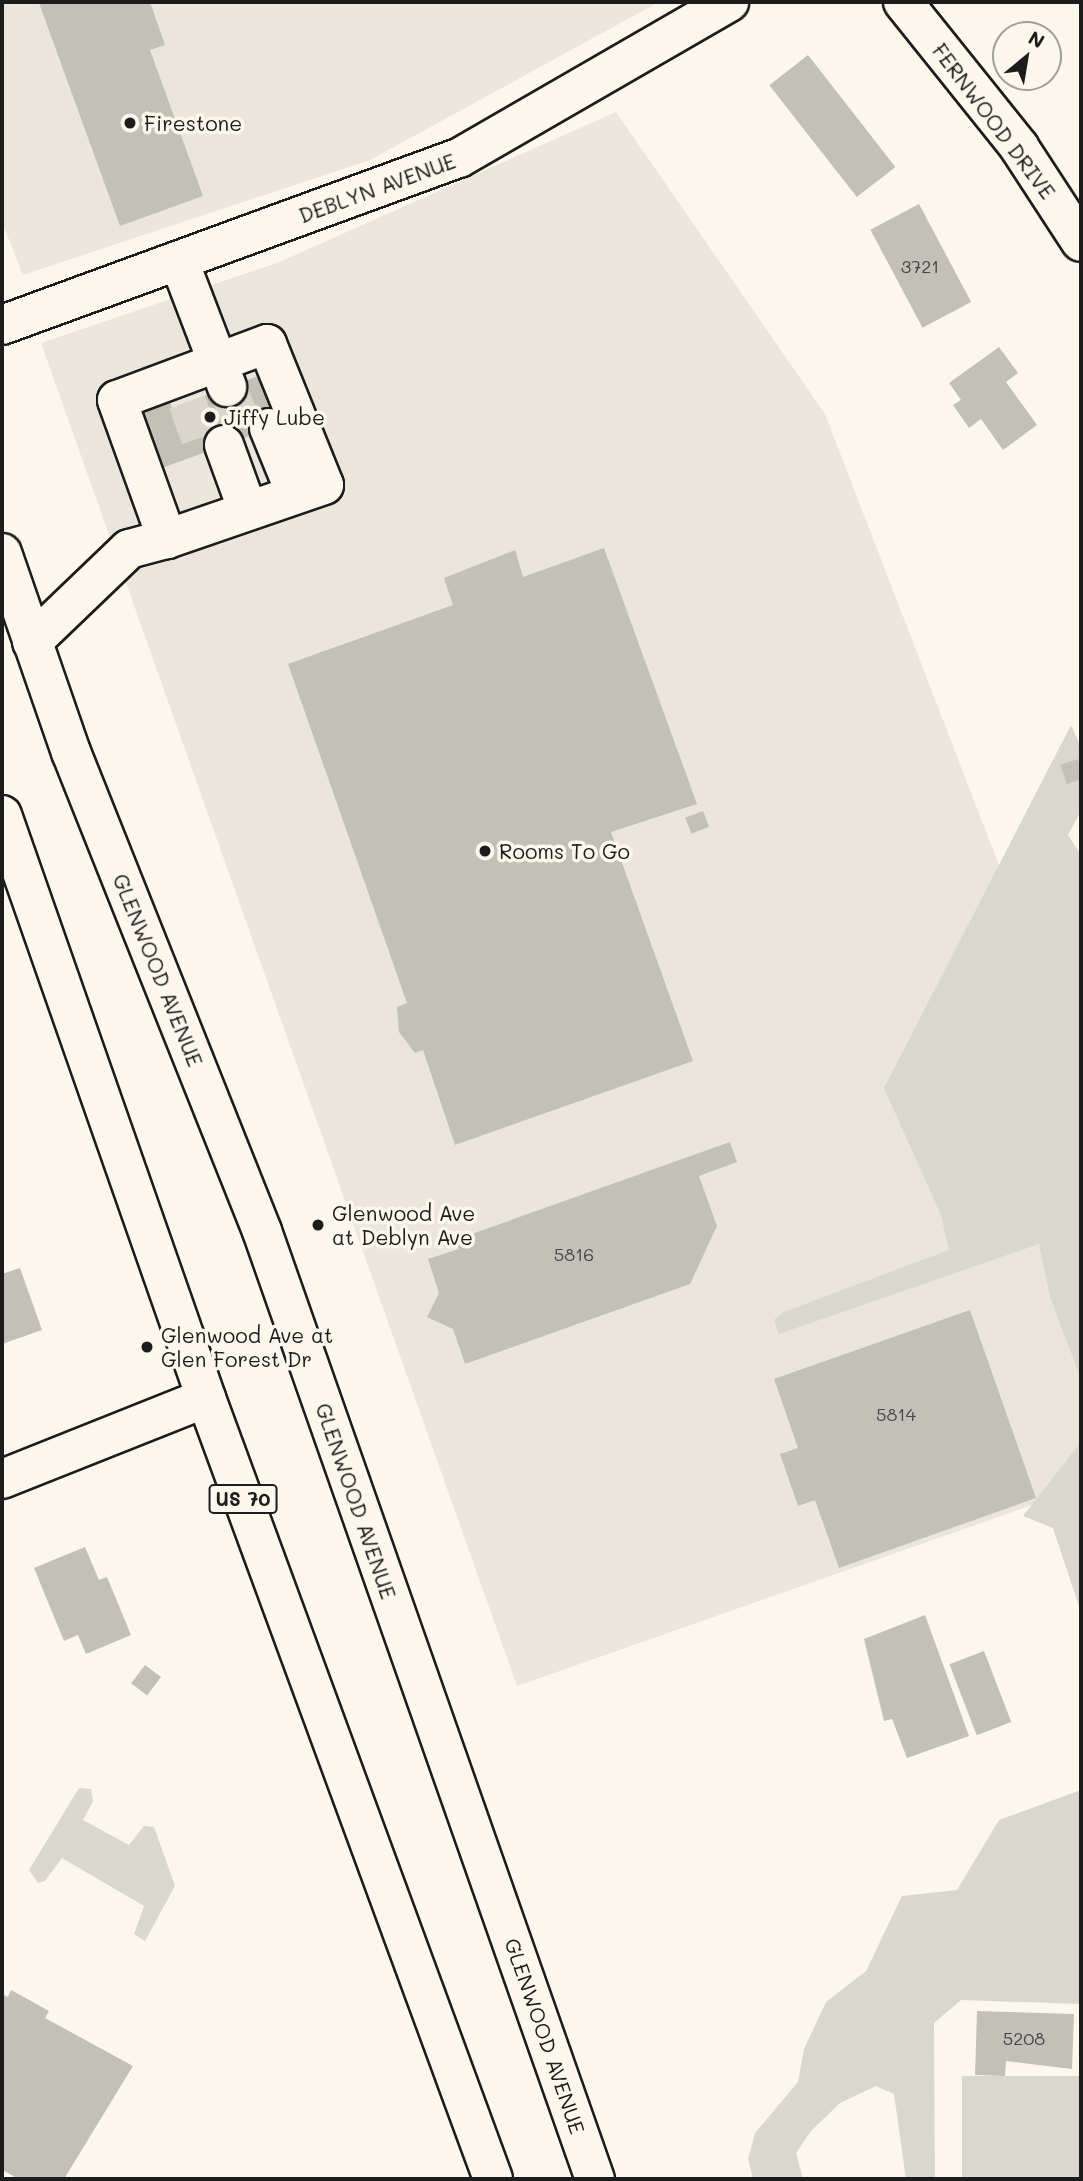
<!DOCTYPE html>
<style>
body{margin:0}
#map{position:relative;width:1083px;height:2181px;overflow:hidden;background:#fbf7ec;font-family:Mali,sans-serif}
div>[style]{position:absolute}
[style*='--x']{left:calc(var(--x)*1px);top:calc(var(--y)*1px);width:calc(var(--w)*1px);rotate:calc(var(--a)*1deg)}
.built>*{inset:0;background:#eae6dc}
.green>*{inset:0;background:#dad7ce;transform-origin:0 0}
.building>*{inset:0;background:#c3c0b8;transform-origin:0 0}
.minor-tunnel>*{height:38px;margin-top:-19px;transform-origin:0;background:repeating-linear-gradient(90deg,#dad6cd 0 38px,transparent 0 57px)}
.roads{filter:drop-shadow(2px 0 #1c1c1c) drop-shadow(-2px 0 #1c1c1c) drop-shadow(0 2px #1c1c1c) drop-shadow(0 -2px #1c1c1c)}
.minor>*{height:38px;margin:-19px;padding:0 19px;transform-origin:19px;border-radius:19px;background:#fbf7ec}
.highway>*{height:38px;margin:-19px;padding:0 19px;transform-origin:19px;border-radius:19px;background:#fbf7ec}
.dots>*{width:19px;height:19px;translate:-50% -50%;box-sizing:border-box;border:4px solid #fbf7ec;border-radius:50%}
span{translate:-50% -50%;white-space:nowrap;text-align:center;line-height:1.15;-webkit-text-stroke:7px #fbf7ec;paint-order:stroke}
.number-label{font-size:18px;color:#464543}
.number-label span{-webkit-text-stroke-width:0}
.shield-label span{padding:2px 5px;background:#fbf7ec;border:2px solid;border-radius:5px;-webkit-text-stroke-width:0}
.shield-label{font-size:19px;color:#1c1c1c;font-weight:700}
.street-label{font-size:21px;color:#1c1c1c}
.poi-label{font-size:21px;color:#1c1c1c}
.left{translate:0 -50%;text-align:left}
.frame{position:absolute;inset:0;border:4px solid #1c1c1c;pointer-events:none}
.north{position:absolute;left:992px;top:21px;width:70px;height:70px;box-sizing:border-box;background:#fbf7ec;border:2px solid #a29f99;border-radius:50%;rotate:30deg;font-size:19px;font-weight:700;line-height:28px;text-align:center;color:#1c1c1c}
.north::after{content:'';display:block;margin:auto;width:24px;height:32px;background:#1c1c1c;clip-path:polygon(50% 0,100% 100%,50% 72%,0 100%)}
</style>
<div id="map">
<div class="built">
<div style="clip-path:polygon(2px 2px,659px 2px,370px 160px,23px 275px,2px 222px)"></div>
<div style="clip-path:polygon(616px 112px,825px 414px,1081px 1078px,1081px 1488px,517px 1686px,41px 343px,277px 263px)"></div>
</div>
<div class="green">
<div style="clip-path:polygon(1071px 725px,1081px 747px,1081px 811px,1068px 835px,1081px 855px,1081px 1379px,1050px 1297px,1039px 1244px,779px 1334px,774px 1320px,784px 1312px,949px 1250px,941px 1215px,884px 1088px)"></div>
<div style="clip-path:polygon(1081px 1442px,1081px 1612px,1053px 1528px,1023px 1516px)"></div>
<div style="clip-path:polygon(79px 1788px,91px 1789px,93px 1801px,83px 1820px,129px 1845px,144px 1826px,154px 1827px,175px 1886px,145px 1941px,134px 1934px,144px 1906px,62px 1858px,45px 1881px,38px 1883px,29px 1870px)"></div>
<div style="clip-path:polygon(1081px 1790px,1081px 2004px,961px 2000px,934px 2023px,935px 2179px,906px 2179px,894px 2094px,876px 2086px,840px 2103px,811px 2131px,796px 2153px,803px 2179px,753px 2179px,748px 2159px,755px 2133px,798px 2082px,804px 2049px,826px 2002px,866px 1971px,902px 1896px,957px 1890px,999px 1820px)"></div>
<div style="left:1081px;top:2076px;width:103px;height:119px;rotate:90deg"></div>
</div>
<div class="building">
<div style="clip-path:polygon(138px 2px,150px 2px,165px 45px,150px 50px,203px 196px,120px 226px,39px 3px)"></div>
<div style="left:808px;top:55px;width:142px;height:49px;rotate:52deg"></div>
<div style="left:919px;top:204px;width:111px;height:55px;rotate:62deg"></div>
<div style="clip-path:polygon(999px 347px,1018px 373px,1006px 382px,1037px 425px,1003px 450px,981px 419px,969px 428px,953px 405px,961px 400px,949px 383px)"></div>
<div style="clip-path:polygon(261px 375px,279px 425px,162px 468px,141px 408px,169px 398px,172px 408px)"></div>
<div style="clip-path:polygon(604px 548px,697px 804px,611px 832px,693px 1061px,455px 1145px,423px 1050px,415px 1053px,399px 1032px,397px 1007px,407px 1003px,288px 664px,453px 605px,444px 578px,515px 550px,523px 577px)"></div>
<div style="clip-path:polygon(1078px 759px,1081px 779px,1067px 784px,1060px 765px)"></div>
<div style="left:703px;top:811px;width:17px;height:19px;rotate:69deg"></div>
<div style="clip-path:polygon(730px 1142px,737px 1162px,699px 1176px,717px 1226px,690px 1284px,465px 1364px,453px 1329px,427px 1317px,439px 1293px,428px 1259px,459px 1249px,455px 1240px)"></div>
<div style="clip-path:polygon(20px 1268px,42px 1330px,2px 1344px,2px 1274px)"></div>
<div style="clip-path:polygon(970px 1310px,1036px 1498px,839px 1568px,815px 1500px,798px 1506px,780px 1454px,798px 1448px,774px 1379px)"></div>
<div style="clip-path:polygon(85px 1547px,99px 1580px,107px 1577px,131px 1635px,86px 1654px,78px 1635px,64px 1641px,34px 1568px)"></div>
<div style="clip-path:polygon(925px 1615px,969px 1736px,907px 1758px,892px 1719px,884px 1721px,864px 1639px)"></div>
<div style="left:984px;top:1651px;width:76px;height:37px;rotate:69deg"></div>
<div style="left:145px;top:1665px;width:20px;height:23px;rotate:37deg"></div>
<div style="clip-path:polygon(11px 1990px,49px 2011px,45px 2018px,133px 2066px,64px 2179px,19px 2179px,2px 2170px,2px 1994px,8px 1997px)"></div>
<div style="clip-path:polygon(977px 2011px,1074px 2014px,1072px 2069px,1006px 2061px,1005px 2076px,975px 2075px)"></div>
</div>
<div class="minor-tunnel">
<div style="--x:227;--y:387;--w:53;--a:67.8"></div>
<div style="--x:187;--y:402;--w:53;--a:70.2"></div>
</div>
<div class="roads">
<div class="minor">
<div style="--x:903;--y:2;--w:186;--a:51.3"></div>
<div style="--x:1019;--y:147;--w:113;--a:56.9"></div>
<div style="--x:179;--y:261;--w:135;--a:69.1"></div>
<div style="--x:2;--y:325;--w:487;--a:-20.1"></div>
<div style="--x:459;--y:158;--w:312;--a:-30"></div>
<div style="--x:269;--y:428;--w:71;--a:67.8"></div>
<div style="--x:224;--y:445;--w:70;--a:70"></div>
<div style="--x:32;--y:642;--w:134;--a:-43.8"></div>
<div style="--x:129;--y:549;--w:39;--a:-15"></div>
<div style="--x:167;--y:539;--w:166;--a:-19"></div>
<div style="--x:324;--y:485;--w:152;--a:-112"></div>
<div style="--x:267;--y:344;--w:160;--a:159.5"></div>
<div style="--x:117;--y:400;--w:148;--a:70.2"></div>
<div style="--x:2;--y:1479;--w:219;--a:-21.7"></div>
</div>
<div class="highway">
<div style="--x:2;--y:553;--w:211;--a:70.9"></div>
<div style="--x:71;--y:752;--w:516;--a:68.26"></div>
<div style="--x:262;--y:1231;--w:1005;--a:70.65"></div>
<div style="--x:2;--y:815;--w:618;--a:70.71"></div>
<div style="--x:206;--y:1398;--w:832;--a:69.82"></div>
</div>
</div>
<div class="dots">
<div style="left:130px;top:123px;background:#1c1c1c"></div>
<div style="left:210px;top:417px;background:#1c1c1c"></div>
<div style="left:485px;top:851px;background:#1c1c1c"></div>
<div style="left:318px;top:1225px;background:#1c1c1c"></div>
<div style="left:147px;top:1347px;background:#1c1c1c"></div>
</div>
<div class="number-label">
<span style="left:920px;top:266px">3721</span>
<span style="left:574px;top:1254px">5816</span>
<span style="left:896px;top:1414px">5814</span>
<span style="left:1024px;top:2038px">5208</span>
</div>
<div class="shield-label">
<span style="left:243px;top:1499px">US 70</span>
</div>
<div class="street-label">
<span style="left:994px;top:121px;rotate:53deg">FERNWOOD DRIVE</span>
<span style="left:377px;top:188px;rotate:-20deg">DEBLYN AVENUE</span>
<span style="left:158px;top:970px;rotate:68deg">GLENWOOD AVENUE</span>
<span style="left:356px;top:1501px;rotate:71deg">GLENWOOD AVENUE</span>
<span style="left:545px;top:2036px;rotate:71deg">GLENWOOD AVENUE</span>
</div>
<div class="poi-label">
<span class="left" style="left:144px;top:123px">Firestone</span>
<span class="left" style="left:224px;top:417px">Jiffy Lube</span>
<span class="left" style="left:499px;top:851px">Rooms To Go</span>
<span class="left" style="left:332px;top:1225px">Glenwood Ave<br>at Deblyn Ave</span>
<span class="left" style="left:161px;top:1347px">Glenwood Ave at<br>Glen Forest Dr</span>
</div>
<div class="frame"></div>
<div class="north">N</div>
</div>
